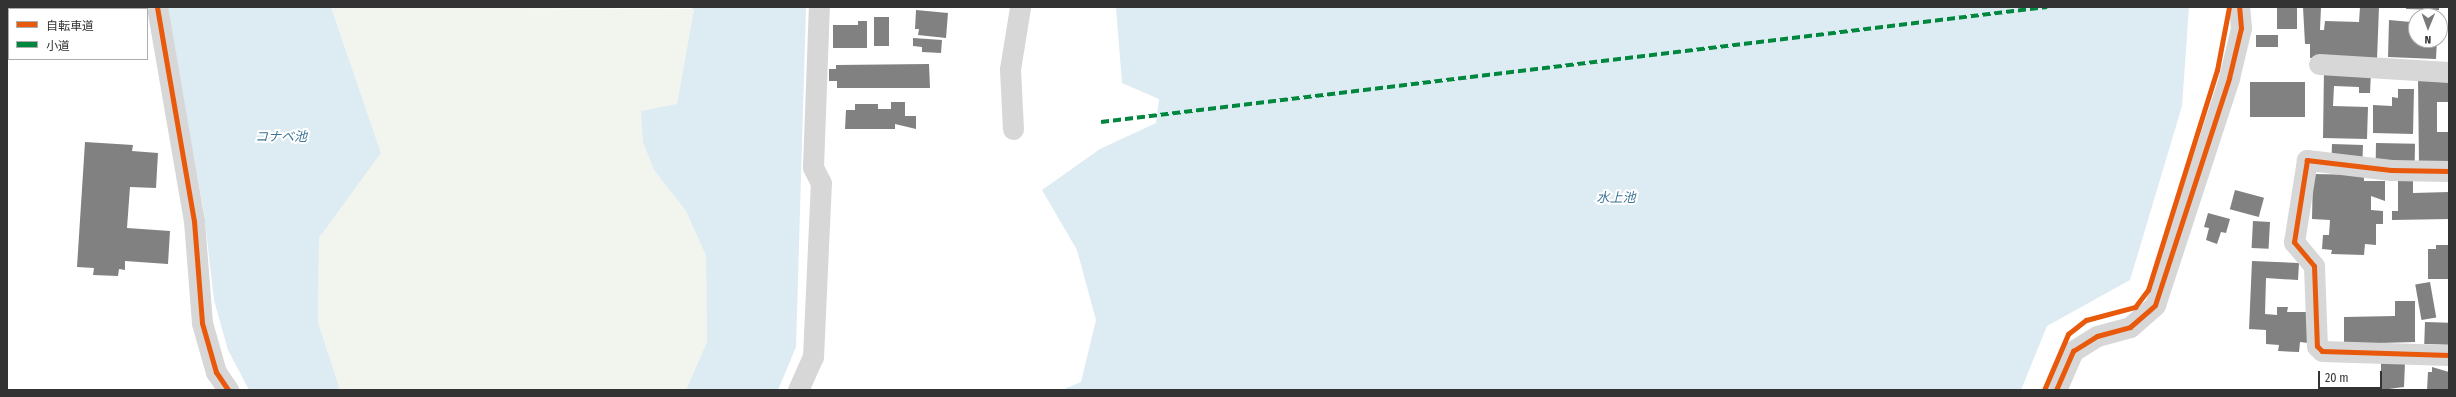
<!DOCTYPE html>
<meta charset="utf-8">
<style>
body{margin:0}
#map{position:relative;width:2456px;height:397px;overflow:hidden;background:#fff;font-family:"Fira Sans Condensed","Noto Sans JP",sans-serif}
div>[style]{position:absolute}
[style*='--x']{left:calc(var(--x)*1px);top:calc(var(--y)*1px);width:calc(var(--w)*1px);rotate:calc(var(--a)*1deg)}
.green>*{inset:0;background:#f1f5ed}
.water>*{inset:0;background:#ddebf3}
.building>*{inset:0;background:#818181;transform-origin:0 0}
.street>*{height:21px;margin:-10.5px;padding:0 10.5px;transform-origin:10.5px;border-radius:10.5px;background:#d7d7d7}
.quiet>*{height:4px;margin-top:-2px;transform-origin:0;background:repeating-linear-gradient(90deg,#00873e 0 8px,transparent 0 12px)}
.cycleway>*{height:5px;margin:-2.5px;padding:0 2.5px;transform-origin:2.5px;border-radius:2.5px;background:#e8590c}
span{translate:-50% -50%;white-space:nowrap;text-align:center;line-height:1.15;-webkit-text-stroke:4px #fff;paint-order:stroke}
.water-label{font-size:13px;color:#3f7597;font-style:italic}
.frame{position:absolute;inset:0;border:8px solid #333;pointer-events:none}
.legend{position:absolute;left:8px;top:8px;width:140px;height:52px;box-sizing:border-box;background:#fff;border:1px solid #adadad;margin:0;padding:5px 7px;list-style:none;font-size:12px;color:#333}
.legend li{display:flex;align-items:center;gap:8px;height:20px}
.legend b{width:20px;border:1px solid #adadad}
.north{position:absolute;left:2408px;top:8px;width:40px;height:40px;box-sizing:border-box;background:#fff;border:1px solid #adadad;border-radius:50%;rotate:181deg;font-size:11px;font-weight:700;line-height:16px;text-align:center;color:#333}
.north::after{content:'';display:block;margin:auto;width:14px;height:18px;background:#7a7a7a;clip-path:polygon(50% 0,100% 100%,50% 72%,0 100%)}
.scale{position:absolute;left:2318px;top:371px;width:64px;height:18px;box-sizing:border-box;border:2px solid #333;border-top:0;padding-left:5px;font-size:12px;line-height:14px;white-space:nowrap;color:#333;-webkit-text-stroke:3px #fff;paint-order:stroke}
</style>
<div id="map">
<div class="green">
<div style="clip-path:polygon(331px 7px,694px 9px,677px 105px,641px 111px,654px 170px,686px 211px,706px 256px,707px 342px,686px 390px,340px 390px,318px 322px,319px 238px,381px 153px)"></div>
</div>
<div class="water">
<div style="clip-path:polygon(167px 7px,331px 7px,381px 153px,319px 238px,318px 322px,340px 390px,249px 390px,228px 350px,214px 300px,204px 213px)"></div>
<div style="clip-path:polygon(687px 7px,806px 7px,796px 347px,778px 390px,686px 390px,707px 342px,706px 256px,686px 211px,654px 170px,643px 142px,641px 111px,677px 104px,694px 9px)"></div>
<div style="clip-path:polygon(1116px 7px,2189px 7px,2182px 106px,2130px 280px,2047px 326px,2021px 390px,1062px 390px,1081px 382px,1096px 320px,1077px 250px,1042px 190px,1100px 149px,1156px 123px,1159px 99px,1122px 83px)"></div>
</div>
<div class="building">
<div style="left:2277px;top:7px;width:20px;height:22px"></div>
<div style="clip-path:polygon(2303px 7px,2321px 7px,2320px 30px,2324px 30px,2325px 21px,2359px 22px,2360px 7px,2379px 7px,2377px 60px,2310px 58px,2310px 44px,2305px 44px)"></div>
<div style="clip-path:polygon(2406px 7px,2439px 7px,2439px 10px,2406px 9px)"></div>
<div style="clip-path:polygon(916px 10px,948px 13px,946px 38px,918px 35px,919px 29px,915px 29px)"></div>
<div style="left:874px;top:17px;width:15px;height:29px"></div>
<div style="clip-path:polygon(2389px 20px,2411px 22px,2411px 31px,2416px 32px,2416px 40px,2437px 40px,2436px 59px,2388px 57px)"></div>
<div style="clip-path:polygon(858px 21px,867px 21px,867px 48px,833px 48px,833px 25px,858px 25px)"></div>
<div style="left:2256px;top:35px;width:22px;height:12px"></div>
<div style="clip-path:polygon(913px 38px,942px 40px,941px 53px,922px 52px,922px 47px,913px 46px)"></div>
<div style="clip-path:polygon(929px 64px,930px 88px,837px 88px,837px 81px,829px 81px,829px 69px,836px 69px,836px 65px)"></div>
<div style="clip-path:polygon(2324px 70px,2371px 71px,2370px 93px,2359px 93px,2359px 87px,2334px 86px,2333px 106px,2368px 107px,2367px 139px,2323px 138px)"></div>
<div style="clip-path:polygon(2449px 78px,2449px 102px,2437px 102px,2437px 132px,2449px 132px,2449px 165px,2419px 165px,2418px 79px)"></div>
<div style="left:2250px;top:82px;width:55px;height:35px"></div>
<div style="clip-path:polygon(2398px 89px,2414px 89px,2413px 134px,2373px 133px,2373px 105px,2392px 106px,2392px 97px,2398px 98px)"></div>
<div style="clip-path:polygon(891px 102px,905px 102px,905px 116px,916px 116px,916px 129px,895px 124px,895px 129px,845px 129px,846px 110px,855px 110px,855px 104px,878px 104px,878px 109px,891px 109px)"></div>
<div style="clip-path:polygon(85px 142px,133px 145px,132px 151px,158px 153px,156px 188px,130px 187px,127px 228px,170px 231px,168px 264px,125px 261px,125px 270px,119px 269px,118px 276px,93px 275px,94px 268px,77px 267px)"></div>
<div style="left:2376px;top:143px;width:39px;height:18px;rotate:1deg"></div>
<div style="left:2332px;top:144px;width:31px;height:12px;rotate:2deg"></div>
<div style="clip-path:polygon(2313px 174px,2364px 175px,2364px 181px,2385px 181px,2385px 201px,2371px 196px,2371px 210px,2383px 211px,2383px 224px,2376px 224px,2376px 245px,2365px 244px,2364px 255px,2331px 254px,2332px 250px,2322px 249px,2323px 235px,2329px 235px,2330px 220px,2312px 219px)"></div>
<div style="clip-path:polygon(2398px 178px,2413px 178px,2413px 193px,2449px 192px,2449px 219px,2392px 220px,2392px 211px,2398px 211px)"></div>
<div style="left:2235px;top:190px;width:30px;height:20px;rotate:15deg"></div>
<div style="clip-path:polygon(2208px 213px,2230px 219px,2226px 233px,2221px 232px,2217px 244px,2206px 240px,2209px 228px,2204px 227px)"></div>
<div style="left:2253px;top:221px;width:17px;height:27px;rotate:3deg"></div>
<div style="clip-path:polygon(2436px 245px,2448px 245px,2449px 279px,2428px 279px,2428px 249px,2436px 249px)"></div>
<div style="clip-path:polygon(2252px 261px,2299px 263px,2298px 280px,2266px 278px,2265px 314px,2277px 315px,2277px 307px,2288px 307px,2287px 312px,2309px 312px,2308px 343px,2300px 342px,2299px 352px,2278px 351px,2279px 345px,2266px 344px,2266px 330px,2249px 329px)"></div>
<div style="left:2430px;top:282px;width:36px;height:15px;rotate:80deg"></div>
<div style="clip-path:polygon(2395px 301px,2415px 301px,2415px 342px,2344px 344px,2344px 317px,2395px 316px)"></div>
<div style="left:2425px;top:322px;width:24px;height:22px;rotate:2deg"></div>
<div style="clip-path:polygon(2381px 362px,2405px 362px,2404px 387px,2381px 390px)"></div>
<div style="clip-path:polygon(2432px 367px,2449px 372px,2449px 390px,2427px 390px,2428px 372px,2432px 372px)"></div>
</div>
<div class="street">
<div style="--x:157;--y:7;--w:217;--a:80.2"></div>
<div style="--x:194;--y:221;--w:102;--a:85.5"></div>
<div style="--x:202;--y:323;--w:51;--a:74.1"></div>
<div style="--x:216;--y:372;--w:22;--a:56"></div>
<div style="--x:2319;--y:64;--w:130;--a:3.5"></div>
<div style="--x:1013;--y:129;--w:60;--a:-92.9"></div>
<div style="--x:1010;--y:69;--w:63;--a:-80.8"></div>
<div style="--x:2449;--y:171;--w:58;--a:-179"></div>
<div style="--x:2391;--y:170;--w:85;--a:-173.2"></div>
<div style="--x:2307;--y:160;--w:83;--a:99"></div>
<div style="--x:2294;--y:242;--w:31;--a:50"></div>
<div style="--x:2314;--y:266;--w:80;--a:87.9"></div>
<div style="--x:2317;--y:346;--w:7;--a:45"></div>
<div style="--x:2322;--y:351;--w:127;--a:1.8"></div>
<div style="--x:798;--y:390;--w:36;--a:-66"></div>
<div style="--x:813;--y:357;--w:174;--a:-87.4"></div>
<div style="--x:821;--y:183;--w:18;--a:-117"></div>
<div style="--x:813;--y:167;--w:160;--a:-87.9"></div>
<div style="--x:2056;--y:390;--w:43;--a:-66.4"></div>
<div style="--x:2073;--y:351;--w:28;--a:-32"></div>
<div style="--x:2097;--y:336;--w:34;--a:-15"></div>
<div style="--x:2130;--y:327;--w:33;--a:-41"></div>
<div style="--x:2155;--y:305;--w:239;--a:-71.9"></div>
<div style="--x:2229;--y:78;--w:51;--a:-76.5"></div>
<div style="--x:2241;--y:28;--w:21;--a:-95"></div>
</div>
<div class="quiet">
<div style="--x:1101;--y:122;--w:953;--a:-6.93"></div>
</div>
<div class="cycleway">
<div style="--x:157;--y:7;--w:217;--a:80.2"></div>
<div style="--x:194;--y:221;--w:102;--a:85.5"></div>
<div style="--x:202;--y:323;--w:51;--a:74.1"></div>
<div style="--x:216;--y:372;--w:22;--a:56"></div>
<div style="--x:2449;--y:171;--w:58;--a:-179"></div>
<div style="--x:2391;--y:170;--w:85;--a:-173.2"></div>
<div style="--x:2307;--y:160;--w:83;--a:99"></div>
<div style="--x:2294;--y:242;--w:31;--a:50"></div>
<div style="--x:2314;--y:266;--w:80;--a:87.9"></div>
<div style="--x:2317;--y:346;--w:7;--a:45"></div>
<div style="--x:2322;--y:351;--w:127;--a:1.8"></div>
<div style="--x:2044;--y:390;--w:61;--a:-66.8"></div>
<div style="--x:2068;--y:334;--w:23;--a:-38"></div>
<div style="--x:2086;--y:320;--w:51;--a:-14.9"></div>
<div style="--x:2135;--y:307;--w:21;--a:-53"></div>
<div style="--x:2148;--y:290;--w:231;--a:-72.6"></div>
<div style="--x:2217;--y:70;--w:64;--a:-79.2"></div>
<div style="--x:2056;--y:390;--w:43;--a:-66.4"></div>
<div style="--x:2073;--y:351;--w:28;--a:-32"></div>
<div style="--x:2097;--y:336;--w:34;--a:-15"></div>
<div style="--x:2130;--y:327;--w:33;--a:-41"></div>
<div style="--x:2155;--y:305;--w:239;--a:-71.9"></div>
<div style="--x:2229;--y:78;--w:51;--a:-76.5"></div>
<div style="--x:2241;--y:28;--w:21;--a:-95"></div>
</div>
<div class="water-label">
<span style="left:281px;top:137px">コナベ池</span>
<span style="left:1616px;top:198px">水上池</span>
</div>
<div class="frame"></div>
<ul class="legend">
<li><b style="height:5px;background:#e8590c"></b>自転車道</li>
<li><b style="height:5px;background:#00873e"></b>小道</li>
</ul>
<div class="north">N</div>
<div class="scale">20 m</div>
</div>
